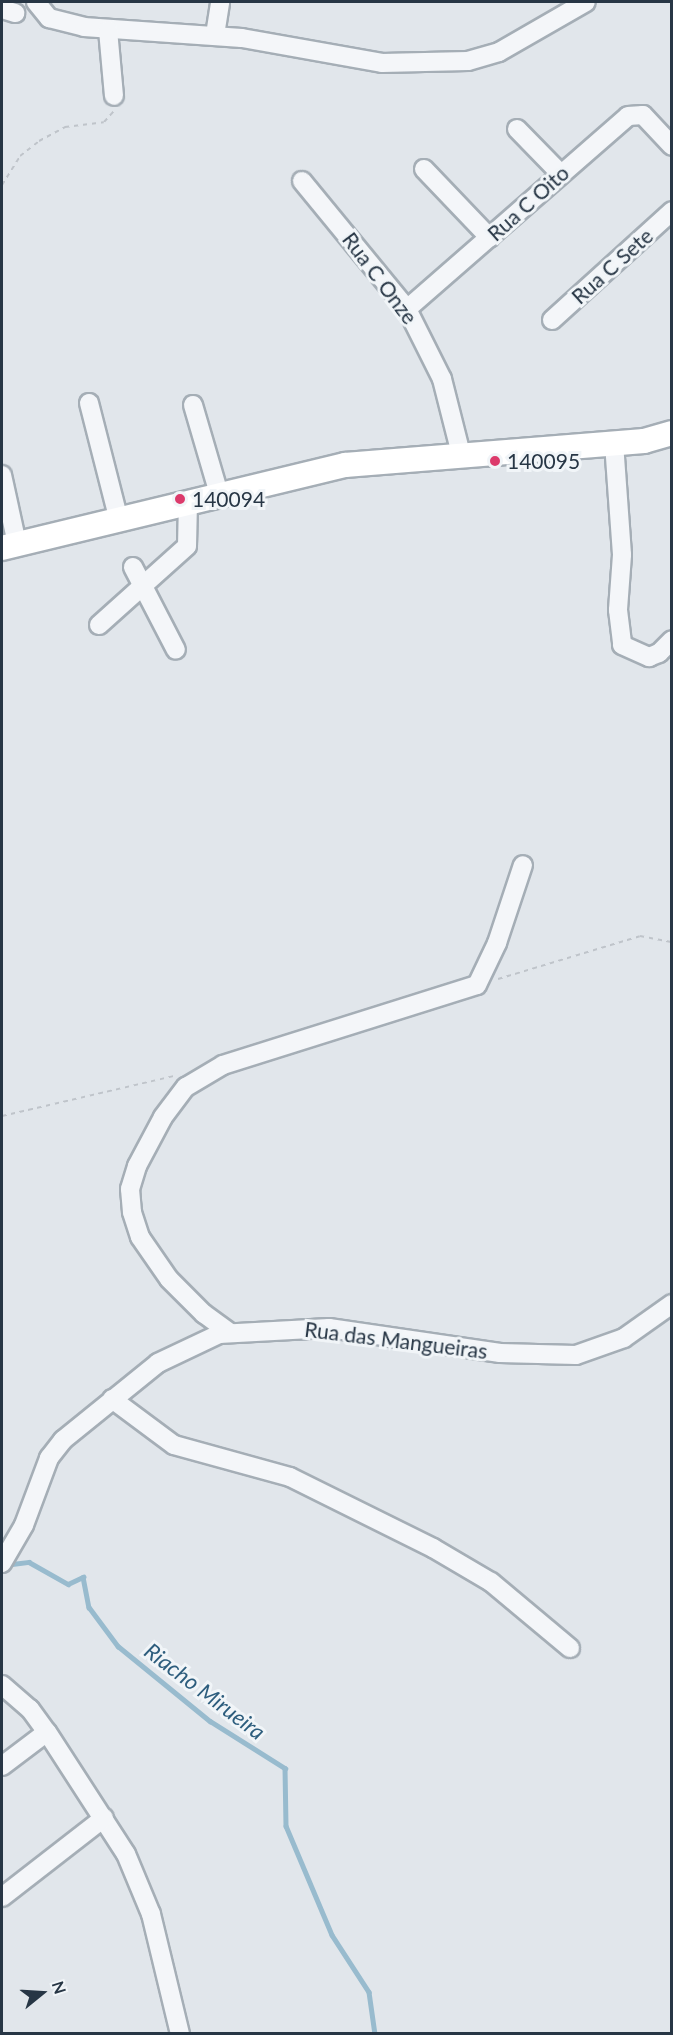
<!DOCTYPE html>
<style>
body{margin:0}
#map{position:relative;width:673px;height:2035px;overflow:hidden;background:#e1e6eb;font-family:Lato,sans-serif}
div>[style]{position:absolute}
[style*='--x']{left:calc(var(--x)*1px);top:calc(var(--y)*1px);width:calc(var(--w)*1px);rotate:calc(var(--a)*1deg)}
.stream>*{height:4.5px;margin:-2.25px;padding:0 2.25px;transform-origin:2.25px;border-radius:2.25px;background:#98bbce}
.path>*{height:2px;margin-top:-1px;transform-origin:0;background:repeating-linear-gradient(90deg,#bfc4ca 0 4.5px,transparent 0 9px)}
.roads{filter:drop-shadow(2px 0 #a5aeb6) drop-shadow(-2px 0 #a5aeb6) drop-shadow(0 2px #a5aeb6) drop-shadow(0 -2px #a5aeb6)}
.minor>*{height:18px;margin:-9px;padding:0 9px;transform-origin:9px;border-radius:9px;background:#f4f6f9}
.major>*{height:24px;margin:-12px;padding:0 12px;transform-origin:12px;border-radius:12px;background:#fff}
.dots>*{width:16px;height:16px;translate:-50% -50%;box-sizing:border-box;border:3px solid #f1f5f8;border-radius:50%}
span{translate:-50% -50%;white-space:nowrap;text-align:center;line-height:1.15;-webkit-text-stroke:6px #f1f5f8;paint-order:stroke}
.street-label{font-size:21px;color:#273645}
.poi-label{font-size:21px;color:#273645}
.left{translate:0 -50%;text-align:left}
.water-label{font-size:22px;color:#2d5d7d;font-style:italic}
.frame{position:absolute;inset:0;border:3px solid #273645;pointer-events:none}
.north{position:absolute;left:12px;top:1963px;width:60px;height:60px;-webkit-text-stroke:4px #f1f5f8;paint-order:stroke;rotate:72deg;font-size:16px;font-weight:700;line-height:24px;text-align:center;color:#273645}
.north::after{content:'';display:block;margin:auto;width:21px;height:27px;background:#273645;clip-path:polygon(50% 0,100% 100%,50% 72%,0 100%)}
</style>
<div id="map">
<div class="stream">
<div style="--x:12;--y:1564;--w:17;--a:-7"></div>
<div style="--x:29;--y:1562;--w:45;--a:29.4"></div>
<div style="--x:68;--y:1584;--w:17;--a:-25"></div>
<div style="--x:83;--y:1577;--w:31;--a:79"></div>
<div style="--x:89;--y:1607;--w:49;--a:53.4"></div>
<div style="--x:118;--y:1646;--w:119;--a:39.2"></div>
<div style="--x:210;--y:1721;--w:89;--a:32.1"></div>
<div style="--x:285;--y:1768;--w:58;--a:89"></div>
<div style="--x:286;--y:1826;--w:118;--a:67.1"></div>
<div style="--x:332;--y:1935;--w:68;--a:57"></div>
<div style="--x:369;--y:1992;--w:42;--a:81.9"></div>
</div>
<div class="path">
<div style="--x:2;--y:185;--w:34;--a:-58"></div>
<div style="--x:20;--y:156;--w:24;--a:-38"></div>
<div style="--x:39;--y:141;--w:30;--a:-28"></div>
<div style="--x:65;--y:127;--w:39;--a:-7"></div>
<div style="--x:104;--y:122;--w:15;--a:-48"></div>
<div style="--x:498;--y:979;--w:148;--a:-16.8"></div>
<div style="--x:640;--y:936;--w:33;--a:11"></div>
<div style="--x:2;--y:1116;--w:177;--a:-13.1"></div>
</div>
<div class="roads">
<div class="minor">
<div style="--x:36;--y:2;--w:21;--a:51"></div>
<div style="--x:49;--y:18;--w:36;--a:14"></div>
<div style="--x:84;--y:27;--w:158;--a:4"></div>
<div style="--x:242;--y:38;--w:142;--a:10.1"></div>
<div style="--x:382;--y:63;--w:86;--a:-1.3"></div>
<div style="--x:468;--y:61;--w:32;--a:-16"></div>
<div style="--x:499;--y:52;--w:100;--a:-29.9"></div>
<div style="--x:2;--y:9;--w:14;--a:17"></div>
<div style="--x:108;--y:30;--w:66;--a:84.8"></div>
<div style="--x:215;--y:35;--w:33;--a:-81"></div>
<div style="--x:517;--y:129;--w:62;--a:45.7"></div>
<div style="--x:424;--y:169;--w:95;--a:46.3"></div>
<div style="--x:302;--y:181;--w:166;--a:50.6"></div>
<div style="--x:407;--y:309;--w:78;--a:63.4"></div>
<div style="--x:442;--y:379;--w:77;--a:75.8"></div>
<div style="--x:407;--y:309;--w:293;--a:-41.1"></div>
<div style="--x:628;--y:116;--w:15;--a:-4"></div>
<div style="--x:643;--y:115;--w:42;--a:46.9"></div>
<div style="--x:552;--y:320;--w:162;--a:-42.2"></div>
<div style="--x:89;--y:403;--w:118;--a:75.7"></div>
<div style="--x:193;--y:405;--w:93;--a:73.7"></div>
<div style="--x:614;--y:443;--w:112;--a:85.9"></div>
<div style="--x:622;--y:555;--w:55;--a:94.2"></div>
<div style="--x:618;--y:610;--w:35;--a:83"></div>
<div style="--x:622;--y:645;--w:30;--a:24"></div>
<div style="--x:649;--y:657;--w:11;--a:-22"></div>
<div style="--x:659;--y:653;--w:18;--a:-45"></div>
<div style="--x:2;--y:475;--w:71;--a:77.7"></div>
<div style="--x:133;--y:567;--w:93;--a:62.6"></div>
<div style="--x:99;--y:625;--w:118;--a:-41.9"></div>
<div style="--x:187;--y:546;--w:44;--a:-88.7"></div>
<div style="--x:229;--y:1332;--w:31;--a:-144"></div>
<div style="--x:204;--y:1314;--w:49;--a:-135"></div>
<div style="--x:169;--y:1279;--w:51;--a:-124.6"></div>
<div style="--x:140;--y:1237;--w:26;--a:-108"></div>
<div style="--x:132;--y:1212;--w:23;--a:-95"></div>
<div style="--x:130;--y:1189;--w:24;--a:-73"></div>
<div style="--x:137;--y:1166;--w:55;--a:-62"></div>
<div style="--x:163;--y:1117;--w:38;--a:-53"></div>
<div style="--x:186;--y:1087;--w:43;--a:-30.7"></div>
<div style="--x:223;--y:1065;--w:266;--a:-17.5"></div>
<div style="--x:477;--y:985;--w:47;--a:-64.5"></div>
<div style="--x:497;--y:943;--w:82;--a:-71.6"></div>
<div style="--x:112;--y:1399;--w:77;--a:36.6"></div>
<div style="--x:174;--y:1445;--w:120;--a:15.4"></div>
<div style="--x:290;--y:1477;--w:160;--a:26.4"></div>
<div style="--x:433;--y:1548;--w:67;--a:30.4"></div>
<div style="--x:491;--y:1582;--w:103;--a:39.9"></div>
<div style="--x:2;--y:1563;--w:44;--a:-59.9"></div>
<div style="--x:24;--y:1525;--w:72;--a:-69.5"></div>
<div style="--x:49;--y:1458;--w:23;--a:-52"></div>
<div style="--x:63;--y:1440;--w:122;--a:-39"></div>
<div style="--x:158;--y:1363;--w:68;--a:-25.4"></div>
<div style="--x:219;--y:1334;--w:110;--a:-3.1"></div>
<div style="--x:329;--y:1328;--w:173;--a:8.3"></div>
<div style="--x:500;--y:1353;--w:76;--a:1.5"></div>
<div style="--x:576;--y:1355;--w:51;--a:-19.5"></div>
<div style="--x:624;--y:1338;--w:59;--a:-35.3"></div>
<div style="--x:2;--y:1685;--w:37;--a:41"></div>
<div style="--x:30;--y:1709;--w:29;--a:54"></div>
<div style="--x:47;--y:1732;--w:145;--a:57.1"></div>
<div style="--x:126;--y:1854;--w:65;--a:67.4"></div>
<div style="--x:151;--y:1914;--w:123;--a:76.4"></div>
<div style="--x:2;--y:1766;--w:56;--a:-37.1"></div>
<div style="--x:2;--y:1897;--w:129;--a:-37.8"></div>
</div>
<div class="major">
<div style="--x:2;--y:548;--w:353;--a:-13.6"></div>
<div style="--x:345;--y:465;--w:300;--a:-4.6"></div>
<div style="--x:644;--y:441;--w:29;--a:-16"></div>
</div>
</div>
<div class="dots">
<div style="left:495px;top:461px;background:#dc3a6b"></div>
<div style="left:180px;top:499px;background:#dc3a6b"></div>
</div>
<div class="street-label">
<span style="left:528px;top:203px;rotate:-42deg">Rua C Oito</span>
<span style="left:612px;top:266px;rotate:-42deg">Rua C Sete</span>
<span style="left:380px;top:278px;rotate:53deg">Rua C Onze</span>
<span style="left:396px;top:1340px;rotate:7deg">Rua das Mangueiras</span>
</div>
<div class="poi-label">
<span class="left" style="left:507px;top:461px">140095</span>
<span class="left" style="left:192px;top:499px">140094</span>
</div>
<div class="water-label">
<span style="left:205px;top:1691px;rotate:37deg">Riacho Mirueira</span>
</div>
<div class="frame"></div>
<div class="north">N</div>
</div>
